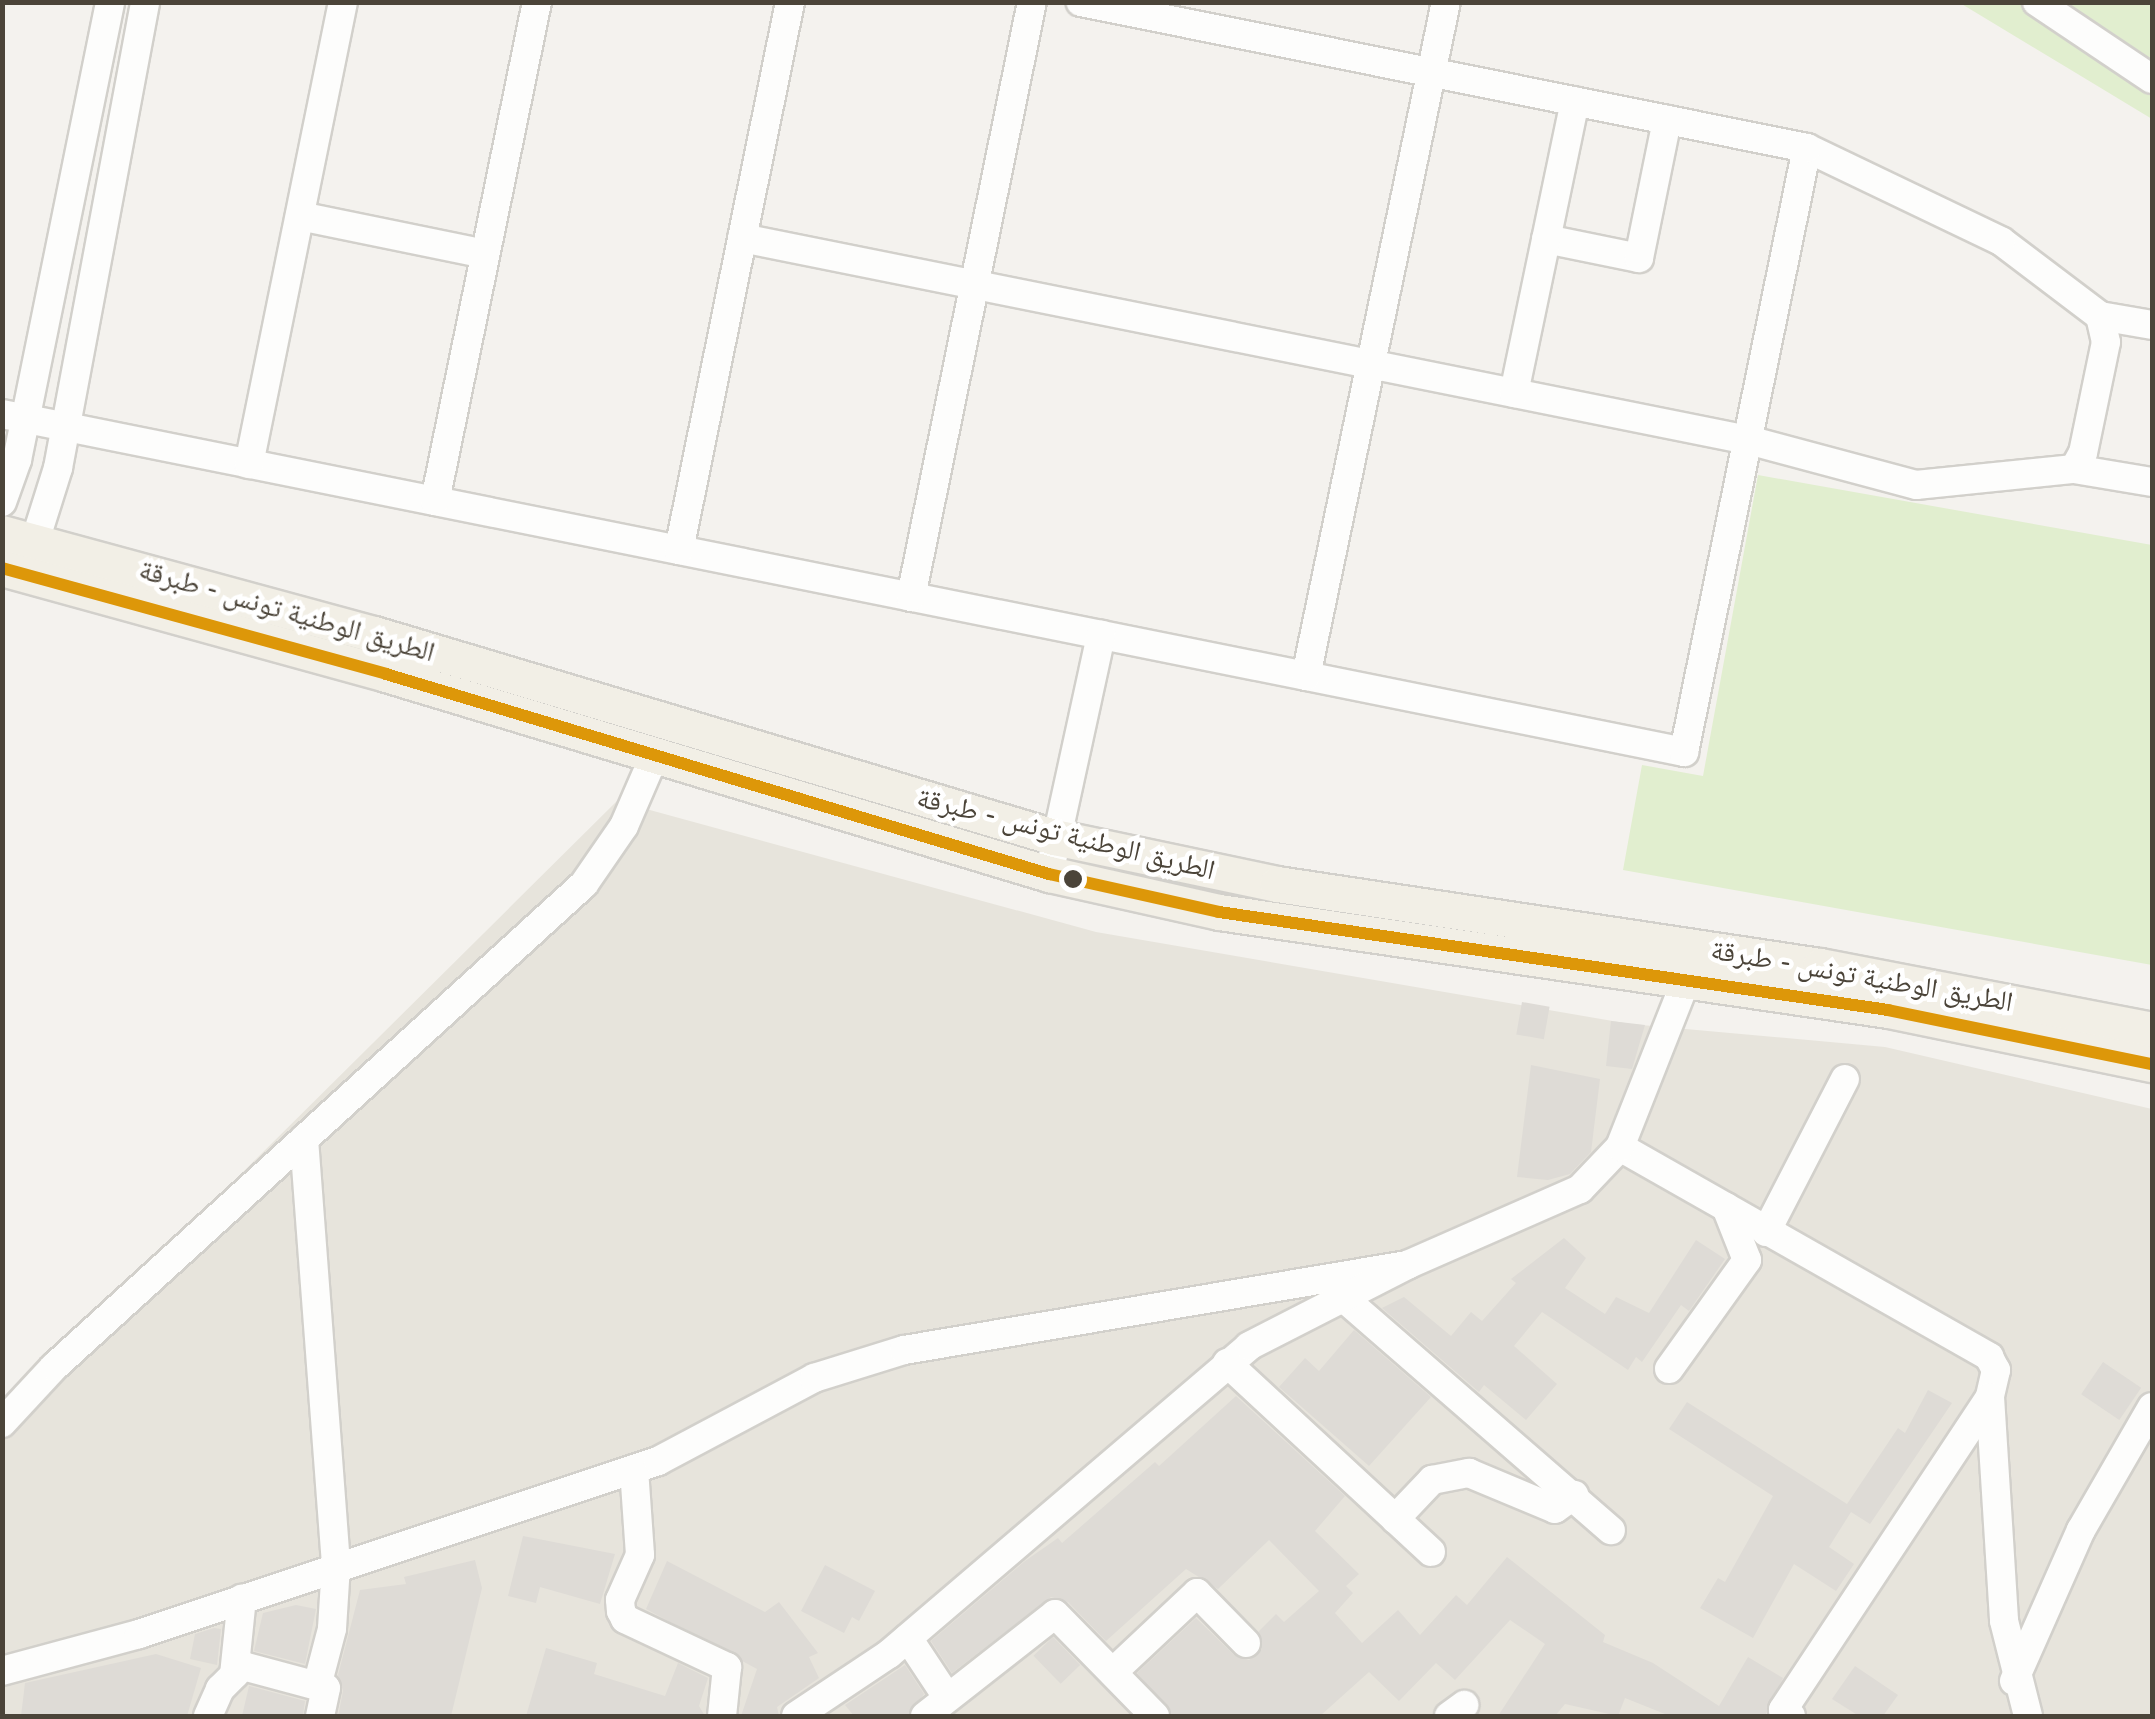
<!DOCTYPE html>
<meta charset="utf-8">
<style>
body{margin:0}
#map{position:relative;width:2155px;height:1719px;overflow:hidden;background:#f4f2ee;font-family:"Varela Round","Noto Naskh Arabic",sans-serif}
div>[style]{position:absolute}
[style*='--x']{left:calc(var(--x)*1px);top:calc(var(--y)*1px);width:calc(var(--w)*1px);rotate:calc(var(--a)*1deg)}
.residential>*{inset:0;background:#e7e4dc}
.green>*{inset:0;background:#e1eecf}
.building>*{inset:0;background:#dedbd6;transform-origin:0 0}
.roads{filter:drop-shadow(2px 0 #d2d0cb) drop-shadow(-2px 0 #d2d0cb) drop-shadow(0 2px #d2d0cb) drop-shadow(0 -2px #d2d0cb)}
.minor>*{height:28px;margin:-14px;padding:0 14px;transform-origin:14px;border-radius:14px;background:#fdfdfc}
.major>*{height:35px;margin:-17.5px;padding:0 17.5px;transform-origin:17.5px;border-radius:17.5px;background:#f2efe6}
.bus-1>*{height:12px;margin:-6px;padding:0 6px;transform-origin:6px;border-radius:6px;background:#dd9709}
.dots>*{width:28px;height:28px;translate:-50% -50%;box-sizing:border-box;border:5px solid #fff;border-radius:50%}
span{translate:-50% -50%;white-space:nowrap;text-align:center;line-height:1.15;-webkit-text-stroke:9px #fff;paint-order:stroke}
.street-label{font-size:28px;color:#4b4439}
.frame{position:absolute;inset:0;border:5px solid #4b4439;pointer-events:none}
</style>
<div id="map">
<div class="residential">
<div style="clip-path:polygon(617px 801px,1096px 932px,1630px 1024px,1885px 1047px,2152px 1109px,2152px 1716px,3px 1716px,3px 1410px)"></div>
</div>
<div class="green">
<div style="clip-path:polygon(1960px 3px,2152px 3px,2152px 119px,2076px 73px)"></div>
<div style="clip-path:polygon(1758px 475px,2152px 545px,2152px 965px,1623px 870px,1642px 765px,1703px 776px)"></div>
</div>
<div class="building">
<div style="left:1522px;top:1002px;width:28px;height:33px;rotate:10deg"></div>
<div style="clip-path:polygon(1611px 1021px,1645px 1025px,1632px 1069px,1606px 1066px)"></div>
<div style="clip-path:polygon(1531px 1065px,1600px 1079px,1591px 1152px,1570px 1174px,1548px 1180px,1517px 1177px)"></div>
<div style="clip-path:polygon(1564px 1238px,1586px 1258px,1565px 1288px,1605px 1314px,1616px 1297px,1649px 1313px,1696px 1240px,1725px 1259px,1689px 1311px,1681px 1305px,1642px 1362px,1636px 1357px,1628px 1370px,1542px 1312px,1514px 1346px,1557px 1384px,1526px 1420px,1484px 1385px,1479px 1392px,1382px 1308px,1404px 1297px,1451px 1336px,1471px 1312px,1482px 1321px,1516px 1283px,1511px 1279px)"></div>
<div style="clip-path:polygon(1354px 1330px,1431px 1397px,1369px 1466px,1279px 1387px,1305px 1358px,1319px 1371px)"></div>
<div style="left:2103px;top:1362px;width:46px;height:39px;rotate:34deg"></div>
<div style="clip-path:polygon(1928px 1390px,1952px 1403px,1870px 1524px,1851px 1512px,1829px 1547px,1854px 1564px,1836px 1591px,1794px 1564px,1753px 1638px,1700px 1608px,1718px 1578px,1725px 1582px,1773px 1496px,1669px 1429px,1687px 1402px,1847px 1504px,1898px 1428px,1905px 1433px)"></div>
<div style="clip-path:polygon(1236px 1396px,1345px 1496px,1315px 1531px,1359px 1574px,1346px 1586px,1353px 1593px,1335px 1613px,1362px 1643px,1398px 1610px,1420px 1635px,1456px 1595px,1467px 1605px,1507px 1557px,1605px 1635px,1603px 1642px,1653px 1663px,1719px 1706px,1748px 1657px,1783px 1678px,1765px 1716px,1670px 1716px,1625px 1698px,1618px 1716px,1565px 1704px,1555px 1716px,1498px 1716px,1545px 1644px,1510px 1620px,1455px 1680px,1436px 1663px,1399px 1701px,1369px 1672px,1320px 1716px,1172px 1716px,1137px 1673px,1196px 1618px,1234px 1655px,1249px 1660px,1262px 1649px,1259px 1631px,1276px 1614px,1284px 1622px,1319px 1591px,1269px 1540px,1218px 1589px,1186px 1569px,1106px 1641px,1068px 1602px,1051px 1597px,952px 1673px,931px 1641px,1025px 1561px,1058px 1538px,1062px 1543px,1155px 1462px,1159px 1466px)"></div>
<div style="clip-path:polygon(523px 1536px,615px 1554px,600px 1604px,540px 1587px,536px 1603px,508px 1596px)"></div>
<div style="clip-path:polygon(475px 1560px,482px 1588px,451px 1716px,338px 1716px,343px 1691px,338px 1675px,360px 1590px,406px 1584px,404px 1577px)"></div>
<div style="clip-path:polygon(667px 1561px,765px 1612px,779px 1602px,818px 1653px,809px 1657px,819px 1678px,777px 1707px,779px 1716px,741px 1716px,757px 1669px,646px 1609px)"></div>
<div style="clip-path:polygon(825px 1565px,875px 1591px,859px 1621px,852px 1617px,844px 1633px,801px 1611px)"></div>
<div style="clip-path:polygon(296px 1605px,316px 1609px,305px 1664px,254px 1651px,263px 1613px)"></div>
<div style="clip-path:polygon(214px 1628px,221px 1629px,217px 1665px,190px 1659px,195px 1634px)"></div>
<div style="left:1053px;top:1637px;width:39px;height:27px;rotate:46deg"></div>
<div style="clip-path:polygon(546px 1648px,597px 1663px,594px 1674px,665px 1696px,678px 1663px,708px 1678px,699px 1706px,705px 1716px,526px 1716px)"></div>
<div style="clip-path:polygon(156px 1654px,201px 1668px,187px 1716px,21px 1716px,25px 1683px)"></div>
<div style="clip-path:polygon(905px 1665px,924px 1694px,908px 1716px,854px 1716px,845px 1705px)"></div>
<div style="clip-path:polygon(1855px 1666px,1898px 1695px,1883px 1716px,1859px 1716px,1832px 1699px)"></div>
<div style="clip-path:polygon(249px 1686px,305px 1701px,303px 1716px,242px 1716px)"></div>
</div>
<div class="roads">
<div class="minor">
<div style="--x:2037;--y:2;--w:138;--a:33.8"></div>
<div style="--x:300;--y:216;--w:189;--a:11.6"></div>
<div style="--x:742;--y:238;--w:1026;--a:11.35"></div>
<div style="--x:1748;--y:440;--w:174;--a:15"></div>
<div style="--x:1916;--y:485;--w:159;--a:-5.8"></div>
<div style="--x:2074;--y:469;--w:18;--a:-61"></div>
<div style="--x:2083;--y:453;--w:113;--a:-78.3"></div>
<div style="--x:2106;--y:342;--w:27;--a:-103"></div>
<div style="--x:2100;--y:316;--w:124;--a:-142.9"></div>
<div style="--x:2001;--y:241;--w:215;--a:-154.4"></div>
<div style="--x:1546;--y:239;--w:95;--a:11.5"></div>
<div style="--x:1639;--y:258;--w:141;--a:-78.5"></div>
<div style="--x:2100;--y:316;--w:53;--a:9.8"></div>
<div style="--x:1514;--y:393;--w:298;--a:-78.2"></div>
<div style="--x:2;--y:414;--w:1716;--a:11.36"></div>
<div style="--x:1684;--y:752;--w:616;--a:-78.49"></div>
<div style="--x:1807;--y:148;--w:741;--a:-168.63"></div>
<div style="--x:249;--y:464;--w:471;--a:-78.5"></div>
<div style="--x:2074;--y:469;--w:79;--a:9.5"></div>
<div style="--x:435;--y:501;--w:509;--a:-78.45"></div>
<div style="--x:2;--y:502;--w:45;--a:-70.3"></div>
<div style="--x:17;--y:460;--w:467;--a:-78.5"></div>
<div style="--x:35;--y:541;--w:77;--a:-72.5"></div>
<div style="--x:58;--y:468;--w:474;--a:-79.4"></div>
<div style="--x:679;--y:550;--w:559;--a:-78.55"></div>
<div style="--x:911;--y:597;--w:607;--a:-78.51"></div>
<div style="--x:1306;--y:676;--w:688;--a:-78.27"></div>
<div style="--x:1049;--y:874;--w:245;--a:-77.7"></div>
<div style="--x:304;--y:1139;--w:427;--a:85.7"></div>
<div style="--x:336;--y:1565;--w:64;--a:93.6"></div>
<div style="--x:332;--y:1629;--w:59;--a:104.7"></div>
<div style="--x:317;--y:1686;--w:9;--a:13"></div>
<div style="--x:326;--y:1688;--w:29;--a:102"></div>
<div style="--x:1620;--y:1147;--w:425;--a:29.6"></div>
<div style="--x:1989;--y:1357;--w:15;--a:62"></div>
<div style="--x:1996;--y:1370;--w:28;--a:103"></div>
<div style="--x:1990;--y:1397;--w:375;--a:123.5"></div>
<div style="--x:1783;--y:1710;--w:10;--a:37"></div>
<div style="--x:1766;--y:1232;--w:172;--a:-62.7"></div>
<div style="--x:1346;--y:1300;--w:351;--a:41"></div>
<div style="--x:1227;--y:1363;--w:278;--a:42.8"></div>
<div style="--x:1669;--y:1369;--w:134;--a:-54.4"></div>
<div style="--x:1747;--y:1260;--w:57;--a:-111.6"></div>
<div style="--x:1990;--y:1397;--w:224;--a:86.4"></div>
<div style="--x:2004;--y:1621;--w:98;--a:75.8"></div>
<div style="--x:2;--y:1423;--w:76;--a:-47.1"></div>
<div style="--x:54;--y:1367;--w:717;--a:-42.34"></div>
<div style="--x:584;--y:884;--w:70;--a:-55.4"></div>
<div style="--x:624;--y:826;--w:73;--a:-66.6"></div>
<div style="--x:634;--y:1469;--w:86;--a:86"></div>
<div style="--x:640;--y:1555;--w:49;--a:114"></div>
<div style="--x:620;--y:1600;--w:11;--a:85"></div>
<div style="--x:621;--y:1611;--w:9;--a:63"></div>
<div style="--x:625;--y:1619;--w:113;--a:25.2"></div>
<div style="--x:727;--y:1667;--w:49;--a:95.8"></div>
<div style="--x:1395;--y:1519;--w:54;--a:-46.5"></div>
<div style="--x:1432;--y:1480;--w:38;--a:-11"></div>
<div style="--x:1469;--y:1473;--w:93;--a:22.7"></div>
<div style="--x:1555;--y:1509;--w:24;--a:-36"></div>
<div style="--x:908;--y:1638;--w:71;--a:56.5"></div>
<div style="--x:2;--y:1671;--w:142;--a:-15.1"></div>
<div style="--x:139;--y:1634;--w:547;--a:-18.43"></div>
<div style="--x:658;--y:1461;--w:177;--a:-28"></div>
<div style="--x:814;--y:1378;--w:94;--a:-17.3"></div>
<div style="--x:904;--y:1350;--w:510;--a:-9.59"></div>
<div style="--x:1114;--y:1671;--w:114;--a:-43.2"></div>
<div style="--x:1197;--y:1593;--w:70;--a:45.6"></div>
<div style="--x:234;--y:1675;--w:77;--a:-84.1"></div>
<div style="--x:2014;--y:1681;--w:165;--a:-66.1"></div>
<div style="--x:2081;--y:1530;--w:142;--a:-60"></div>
<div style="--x:208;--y:1716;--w:30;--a:-66"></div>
<div style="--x:220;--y:1689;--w:33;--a:-45"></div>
<div style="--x:243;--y:1666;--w:77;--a:15.1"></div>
<div style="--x:796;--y:1716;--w:112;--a:-33.7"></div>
<div style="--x:889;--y:1654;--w:474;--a:-40.5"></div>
<div style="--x:1249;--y:1346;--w:178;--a:-27.1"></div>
<div style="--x:1407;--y:1265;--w:189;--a:-23.7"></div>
<div style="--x:1580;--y:1189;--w:58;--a:-46.4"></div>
<div style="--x:1620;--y:1147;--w:176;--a:-68.4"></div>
<div style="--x:925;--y:1716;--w:165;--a:-38.1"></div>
<div style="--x:1055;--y:1614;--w:143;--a:45.6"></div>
<div style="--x:1449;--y:1716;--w:19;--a:-36"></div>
</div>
<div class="major">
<div style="--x:2;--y:533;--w:385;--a:15.2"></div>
<div style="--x:374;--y:634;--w:710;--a:16.62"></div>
<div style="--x:1054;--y:837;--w:228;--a:11.9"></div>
<div style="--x:1277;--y:884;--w:549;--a:8.59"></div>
<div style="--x:1820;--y:966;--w:338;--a:10.9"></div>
<div style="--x:2;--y:568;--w:398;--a:15.4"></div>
<div style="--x:386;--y:674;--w:693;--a:16.79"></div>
<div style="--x:1049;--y:874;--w:174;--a:12.6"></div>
<div style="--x:1219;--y:912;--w:676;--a:8.33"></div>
<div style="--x:1888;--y:1010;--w:269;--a:11.6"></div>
</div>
</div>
<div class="bus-1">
<div style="--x:2;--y:568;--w:398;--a:15.4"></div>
<div style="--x:386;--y:674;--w:693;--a:16.79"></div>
<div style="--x:1049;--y:874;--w:174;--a:12.6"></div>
<div style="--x:1219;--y:912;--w:676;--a:8.33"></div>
<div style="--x:1888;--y:1010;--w:269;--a:11.6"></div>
</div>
<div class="dots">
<div style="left:1073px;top:879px;background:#4b4439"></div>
</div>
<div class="street-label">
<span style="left:287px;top:611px;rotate:16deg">الطريق الوطنية تونس - طبرقة</span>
<span style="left:1066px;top:834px;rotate:14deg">الطريق الوطنية تونس - طبرقة</span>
<span style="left:1862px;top:976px;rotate:10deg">الطريق الوطنية تونس - طبرقة</span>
</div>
<div class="frame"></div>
</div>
